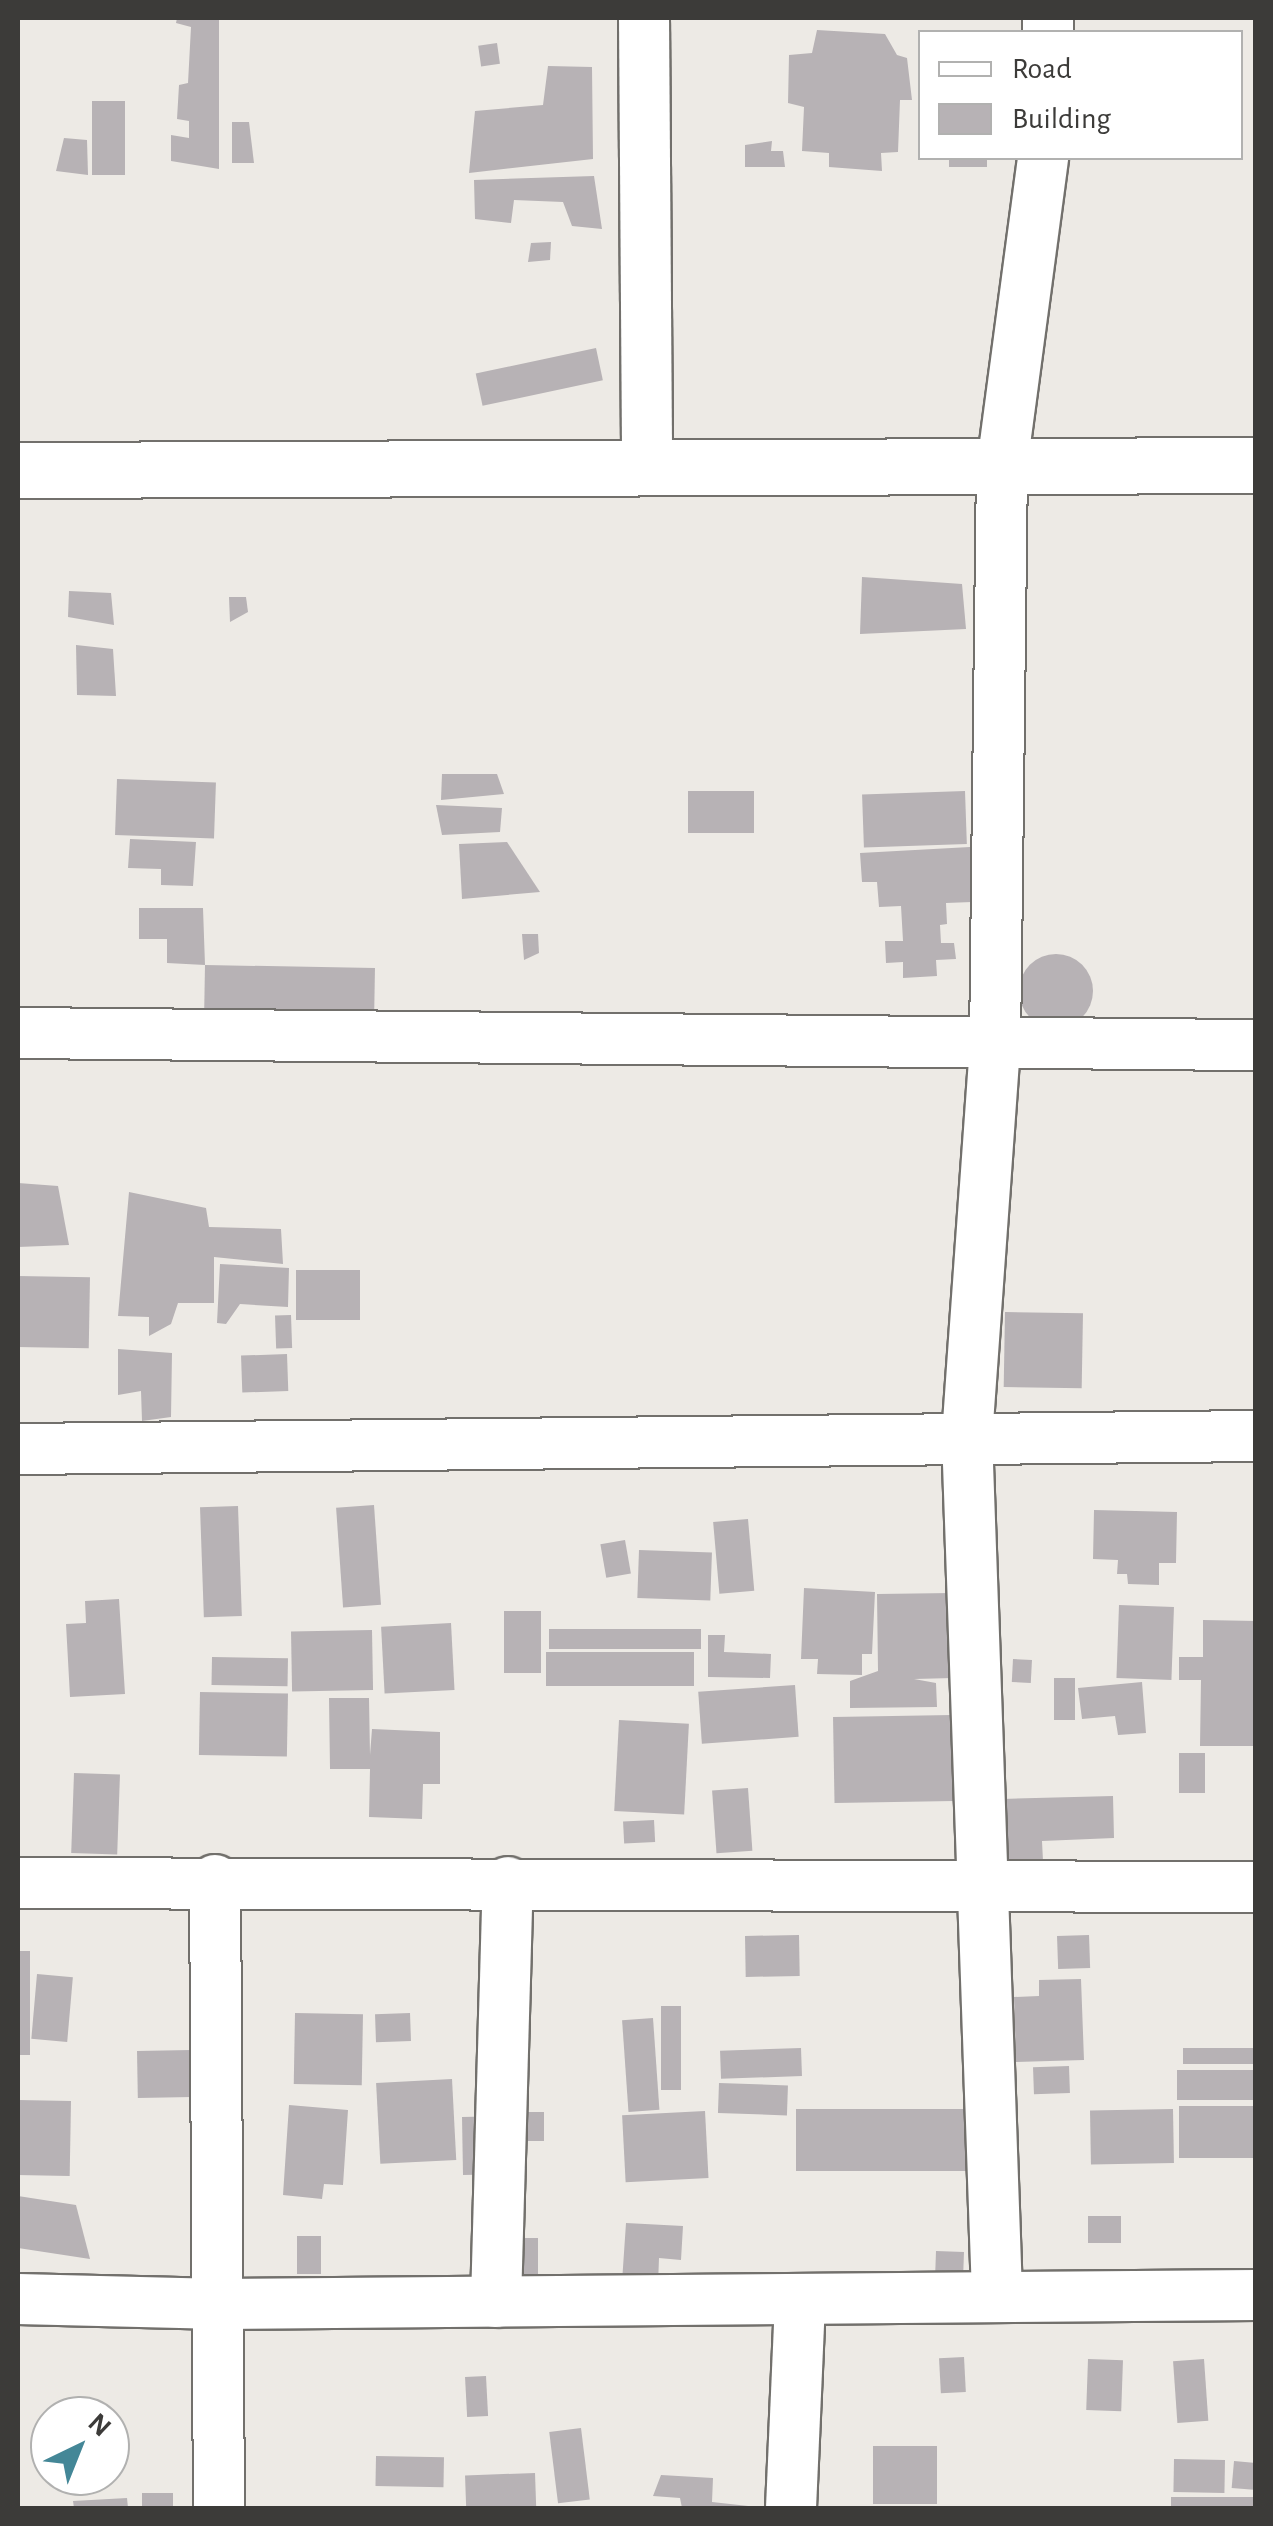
<!DOCTYPE html>
<style>
body{margin:0}
#map{position:relative;width:1273px;height:2526px;overflow:hidden;background:#edeae5;font-family:"Alegreya Sans",sans-serif}
div>[style]{position:absolute}
[style*='--x']{left:calc(var(--x)*1px);top:calc(var(--y)*1px);width:calc(var(--w)*1px);rotate:calc(var(--a)*1deg)}
.building>*{inset:0;background:#b7b2b5;transform-origin:0 0}
.round{border-radius:50%}
.roads{filter:drop-shadow(2px 0 #72706c) drop-shadow(-2px 0 #72706c) drop-shadow(0 2px #72706c) drop-shadow(0 -2px #72706c)}
.minor>*{height:50px;margin:-25px;padding:0 25px;transform-origin:25px;border-radius:25px;background:#fff}
.tertiary>*{height:55px;margin:-27.5px;padding:0 27.5px;transform-origin:27.5px;border-radius:27.5px;background:#fff}
span{translate:-50% -50%;white-space:nowrap;text-align:center;line-height:1.15;-webkit-text-stroke:10px #fff;paint-order:stroke}
.frame{position:absolute;inset:0;border:20px solid #3c3b39;pointer-events:none}
.legend{position:absolute;left:918px;top:30px;width:325px;height:130px;box-sizing:border-box;background:#fff;border:2px solid #b1b1b0;margin:0;padding:12px 18px;list-style:none;font-size:30px;color:#3c3b39}
.legend li{display:flex;align-items:center;gap:20px;height:50px}
.legend b{width:50px;border:2px solid #b1b1b0}
.north{position:absolute;left:30px;top:2396px;width:100px;height:100px;box-sizing:border-box;background:#fff;border:2px solid #b1b1b0;border-radius:50%;rotate:43deg;font-size:28px;font-weight:700;line-height:40px;text-align:center;color:#3c3b39}
.north::after{content:'';display:block;margin:auto;width:35px;height:45px;background:#448797;clip-path:polygon(50% 0,100% 100%,50% 72%,0 100%)}
</style>
<div id="map">
<div class="building">
<div style="clip-path:polygon(177px 18px,219px 18px,219px 169px,171px 161px,171px 135px,189px 138px,189px 121px,177px 119px,179px 85px,188px 83px,191px 27px,176px 23px)"></div>
<div style="clip-path:polygon(817px 30px,885px 34px,897px 55px,907px 58px,912px 100px,900px 100px,898px 152px,881px 153px,882px 171px,829px 167px,829px 153px,802px 151px,804px 107px,788px 103px,789px 55px,812px 53px)"></div>
<div style="left:497px;top:43px;width:21px;height:19px;rotate:82deg"></div>
<div style="clip-path:polygon(548px 66px,592px 67px,593px 159px,469px 173px,475px 111px,543px 105px)"></div>
<div style="left:92px;top:101px;width:33px;height:74px"></div>
<div style="clip-path:polygon(232px 122px,249px 122px,254px 163px,232px 163px)"></div>
<div style="clip-path:polygon(64px 138px,87px 140px,88px 175px,56px 171px)"></div>
<div style="clip-path:polygon(772px 141px,771px 151px,783px 151px,785px 167px,745px 167px,745px 145px)"></div>
<div style="left:949px;top:158px;width:38px;height:9px"></div>
<div style="clip-path:polygon(594px 176px,602px 229px,572px 226px,563px 202px,514px 200px,511px 223px,475px 219px,474px 180px)"></div>
<div style="clip-path:polygon(551px 242px,550px 260px,528px 262px,531px 243px)"></div>
<div style="left:596px;top:348px;width:33px;height:123px;rotate:78deg"></div>
<div style="clip-path:polygon(862px 577px,962px 584px,966px 629px,860px 634px)"></div>
<div style="clip-path:polygon(69px 591px,111px 593px,114px 625px,68px 617px)"></div>
<div style="clip-path:polygon(229px 597px,246px 597px,248px 612px,230px 622px)"></div>
<div style="clip-path:polygon(76px 645px,113px 649px,116px 696px,77px 695px)"></div>
<div style="clip-path:polygon(442px 774px,497px 774px,504px 794px,441px 800px)"></div>
<div style="left:117px;top:779px;width:99px;height:56px;rotate:2deg"></div>
<div style="left:688px;top:791px;width:66px;height:42px"></div>
<div style="left:965px;top:791px;width:53px;height:103px;rotate:88deg"></div>
<div style="clip-path:polygon(436px 805px,502px 808px,500px 832px,442px 835px)"></div>
<div style="clip-path:polygon(130px 839px,196px 842px,193px 886px,161px 885px,161px 869px,128px 868px)"></div>
<div style="clip-path:polygon(507px 842px,540px 892px,462px 899px,459px 844px)"></div>
<div style="clip-path:polygon(970px 847px,972px 902px,946px 903px,947px 924px,940px 925px,941px 943px,954px 943px,956px 959px,936px 960px,937px 976px,903px 978px,903px 962px,886px 963px,885px 941px,903px 941px,901px 906px,879px 907px,877px 882px,862px 882px,860px 853px)"></div>
<div style="clip-path:polygon(139px 908px,203px 908px,205px 965px,167px 963px,167px 939px,139px 939px)"></div>
<div style="clip-path:polygon(522px 934px,538px 934px,539px 953px,524px 960px)"></div>
<div class="round" style="left:1019px;top:954px;width:74px;height:74px"></div>
<div style="left:205px;top:965px;width:170px;height:65px;rotate:1deg"></div>
<div style="clip-path:polygon(18px 1183px,58px 1186px,69px 1245px,18px 1247px)"></div>
<div style="clip-path:polygon(129px 1192px,206px 1208px,209px 1227px,281px 1229px,283px 1264px,214px 1257px,214px 1303px,178px 1303px,171px 1324px,149px 1336px,149px 1317px,118px 1316px)"></div>
<div style="clip-path:polygon(220px 1264px,289px 1268px,288px 1307px,240px 1304px,226px 1324px,217px 1323px)"></div>
<div style="left:296px;top:1270px;width:64px;height:50px"></div>
<div style="left:18px;top:1276px;width:72px;height:71px;rotate:1deg"></div>
<div style="left:1005px;top:1312px;width:78px;height:75px;rotate:1deg"></div>
<div style="left:291px;top:1315px;width:33px;height:16px;rotate:88deg"></div>
<div style="clip-path:polygon(118px 1349px,172px 1353px,171px 1417px,142px 1421px,141px 1391px,118px 1395px)"></div>
<div style="left:287px;top:1354px;width:37px;height:46px;rotate:88deg"></div>
<div style="left:374px;top:1505px;width:100px;height:38px;rotate:86deg"></div>
<div style="left:238px;top:1506px;width:110px;height:38px;rotate:88deg"></div>
<div style="clip-path:polygon(1094px 1510px,1177px 1512px,1176px 1563px,1159px 1563px,1159px 1585px,1128px 1584px,1127px 1574px,1117px 1574px,1118px 1560px,1093px 1559px)"></div>
<div style="left:748px;top:1519px;width:72px;height:35px;rotate:85deg"></div>
<div style="left:625px;top:1540px;width:34px;height:25px;rotate:80deg"></div>
<div style="left:639px;top:1550px;width:73px;height:48px;rotate:2deg"></div>
<div style="clip-path:polygon(804px 1588px,875px 1592px,872px 1654px,862px 1654px,862px 1675px,817px 1674px,818px 1659px,801px 1659px)"></div>
<div style="clip-path:polygon(952px 1593px,953px 1678px,914px 1679px,936px 1683px,937px 1707px,850px 1708px,850px 1681px,878px 1671px,877px 1594px)"></div>
<div style="clip-path:polygon(119px 1599px,125px 1694px,70px 1697px,66px 1624px,86px 1623px,85px 1601px)"></div>
<div style="left:1119px;top:1605px;width:55px;height:73px;rotate:2deg"></div>
<div style="left:504px;top:1611px;width:37px;height:62px"></div>
<div style="clip-path:polygon(1203px 1620px,1256px 1621px,1256px 1746px,1200px 1746px,1201px 1680px,1179px 1680px,1179px 1657px,1203px 1657px)"></div>
<div style="left:451px;top:1623px;width:67px;height:70px;rotate:87deg"></div>
<div style="left:549px;top:1629px;width:152px;height:20px"></div>
<div style="left:372px;top:1630px;width:60px;height:81px;rotate:89deg"></div>
<div style="clip-path:polygon(708px 1635px,725px 1635px,724px 1652px,771px 1654px,770px 1678px,708px 1677px)"></div>
<div style="left:694px;top:1652px;width:34px;height:148px;rotate:90deg"></div>
<div style="left:212px;top:1657px;width:76px;height:28px;rotate:1deg"></div>
<div style="left:1013px;top:1659px;width:19px;height:23px;rotate:3deg"></div>
<div style="left:1054px;top:1678px;width:21px;height:42px"></div>
<div style="clip-path:polygon(1142px 1682px,1146px 1733px,1118px 1735px,1115px 1716px,1082px 1719px,1078px 1688px)"></div>
<div style="left:795px;top:1685px;width:52px;height:97px;rotate:86deg"></div>
<div style="left:200px;top:1692px;width:88px;height:63px;rotate:1deg"></div>
<div style="clip-path:polygon(329px 1698px,369px 1698px,370px 1755px,372px 1729px,440px 1732px,440px 1784px,423px 1784px,422px 1819px,369px 1817px,370px 1769px,330px 1769px)"></div>
<div style="left:952px;top:1715px;width:86px;height:119px;rotate:89deg"></div>
<div style="left:619px;top:1720px;width:70px;height:91px;rotate:3deg"></div>
<div style="left:1179px;top:1753px;width:26px;height:40px"></div>
<div style="left:74px;top:1773px;width:46px;height:80px;rotate:2deg"></div>
<div style="left:748px;top:1788px;width:63px;height:36px;rotate:86deg"></div>
<div style="clip-path:polygon(1113px 1796px,1114px 1838px,1042px 1841px,1043px 1861px,1005px 1863px,1002px 1799px)"></div>
<div style="left:654px;top:1820px;width:22px;height:31px;rotate:87deg"></div>
<div style="left:799px;top:1935px;width:41px;height:54px;rotate:89deg"></div>
<div style="left:1089px;top:1935px;width:33px;height:32px;rotate:88deg"></div>
<div style="left:18px;top:1951px;width:12px;height:104px"></div>
<div style="left:37px;top:1974px;width:36px;height:65px;rotate:5deg"></div>
<div style="clip-path:polygon(1081px 1979px,1084px 2060px,1016px 2062px,1014px 1997px,1039px 1996px,1039px 1980px)"></div>
<div style="left:661px;top:2006px;width:20px;height:84px"></div>
<div style="left:295px;top:2013px;width:68px;height:71px;rotate:1deg"></div>
<div style="left:410px;top:2013px;width:28px;height:35px;rotate:88deg"></div>
<div style="left:653px;top:2018px;width:92px;height:31px;rotate:86deg"></div>
<div style="left:801px;top:2048px;width:28px;height:81px;rotate:88deg"></div>
<div style="left:1256px;top:2048px;width:16px;height:73px;rotate:90deg"></div>
<div style="left:191px;top:2050px;width:47px;height:54px;rotate:89deg"></div>
<div style="left:1069px;top:2066px;width:27px;height:36px;rotate:88deg"></div>
<div style="left:1256px;top:2070px;width:30px;height:79px;rotate:90deg"></div>
<div style="left:452px;top:2079px;width:81px;height:76px;rotate:87deg"></div>
<div style="left:719px;top:2083px;width:69px;height:30px;rotate:2deg"></div>
<div style="left:18px;top:2100px;width:53px;height:75px;rotate:1deg"></div>
<div style="clip-path:polygon(289px 2105px,348px 2110px,343px 2185px,324px 2184px,322px 2199px,283px 2195px)"></div>
<div style="left:1256px;top:2106px;width:52px;height:77px;rotate:90deg"></div>
<div style="left:796px;top:2109px;width:171px;height:62px"></div>
<div style="left:1173px;top:2109px;width:54px;height:83px;rotate:89deg"></div>
<div style="left:705px;top:2111px;width:67px;height:83px;rotate:87deg"></div>
<div style="left:520px;top:2112px;width:24px;height:29px"></div>
<div style="left:514px;top:2116px;width:58px;height:52px;rotate:89deg"></div>
<div style="clip-path:polygon(18px 2196px,76px 2205px,90px 2259px,18px 2248px)"></div>
<div style="left:1088px;top:2216px;width:33px;height:27px"></div>
<div style="clip-path:polygon(626px 2223px,683px 2226px,681px 2260px,659px 2258px,658px 2285px,622px 2282px)"></div>
<div style="left:297px;top:2236px;width:24px;height:38px"></div>
<div style="left:511px;top:2238px;width:27px;height:38px"></div>
<div style="left:936px;top:2251px;width:28px;height:33px;rotate:2deg"></div>
<div style="left:964px;top:2357px;width:35px;height:25px;rotate:87deg"></div>
<div style="left:1088px;top:2359px;width:35px;height:51px;rotate:2deg"></div>
<div style="left:1204px;top:2359px;width:62px;height:31px;rotate:86deg"></div>
<div style="left:486px;top:2376px;width:40px;height:21px;rotate:87deg"></div>
<div style="left:581px;top:2428px;width:72px;height:32px;rotate:83deg"></div>
<div style="left:873px;top:2446px;width:64px;height:58px"></div>
<div style="left:376px;top:2456px;width:68px;height:30px;rotate:1deg"></div>
<div style="left:1174px;top:2459px;width:51px;height:33px;rotate:1deg"></div>
<div style="left:1234px;top:2461px;width:22px;height:27px;rotate:5deg"></div>
<div style="left:535px;top:2473px;width:35px;height:70px;rotate:88deg"></div>
<div style="clip-path:polygon(661px 2475px,713px 2478px,712px 2502px,766px 2508px,682px 2508px,680px 2498px,653px 2496px)"></div>
<div style="left:173px;top:2493px;width:15px;height:31px;rotate:90deg"></div>
<div style="left:1256px;top:2497px;width:11px;height:85px;rotate:90deg"></div>
<div style="clip-path:polygon(127px 2498px,128px 2508px,74px 2508px,73px 2501px)"></div>
</div>
<div class="roads">
<div class="minor">
<div style="--x:644;--y:18;--w:450;--a:89.6"></div>
<div style="--x:1048;--y:32;--w:14;--a:-90"></div>
<div style="--x:18;--y:1033;--w:1238;--a:0.56"></div>
<div style="--x:18;--y:1449;--w:1238;--a:-0.6"></div>
<div style="--x:215;--y:1880;--w:628;--a:89.64"></div>
<div style="--x:18;--y:1883;--w:1238;--a:0.19"></div>
<div style="--x:997;--y:2294;--w:858;--a:-92"></div>
<div style="--x:967;--y:1437;--w:393;--a:-85.9"></div>
<div style="--x:995;--y:1045;--w:579;--a:-89.31"></div>
<div style="--x:1002;--y:466;--w:311;--a:-82.4"></div>
<div style="--x:18;--y:2299;--w:203;--a:1.4"></div>
<div style="--x:221;--y:2304;--w:1035;--a:-0.5"></div>
<div style="--x:496;--y:2302;--w:420;--a:-88.4"></div>
<div style="--x:791;--y:2508;--w:209;--a:-87.5"></div>
</div>
<div class="tertiary">
<div style="--x:18;--y:470;--w:1238;--a:-0.23"></div>
</div>
</div>
<div class="frame"></div>
<ul class="legend">
<li><b style="height:12px;background:#fff"></b>Road</li>
<li><b style="height:28px;background:#b7b2b5"></b>Building</li>
</ul>
<div class="north">N</div>
</div>
